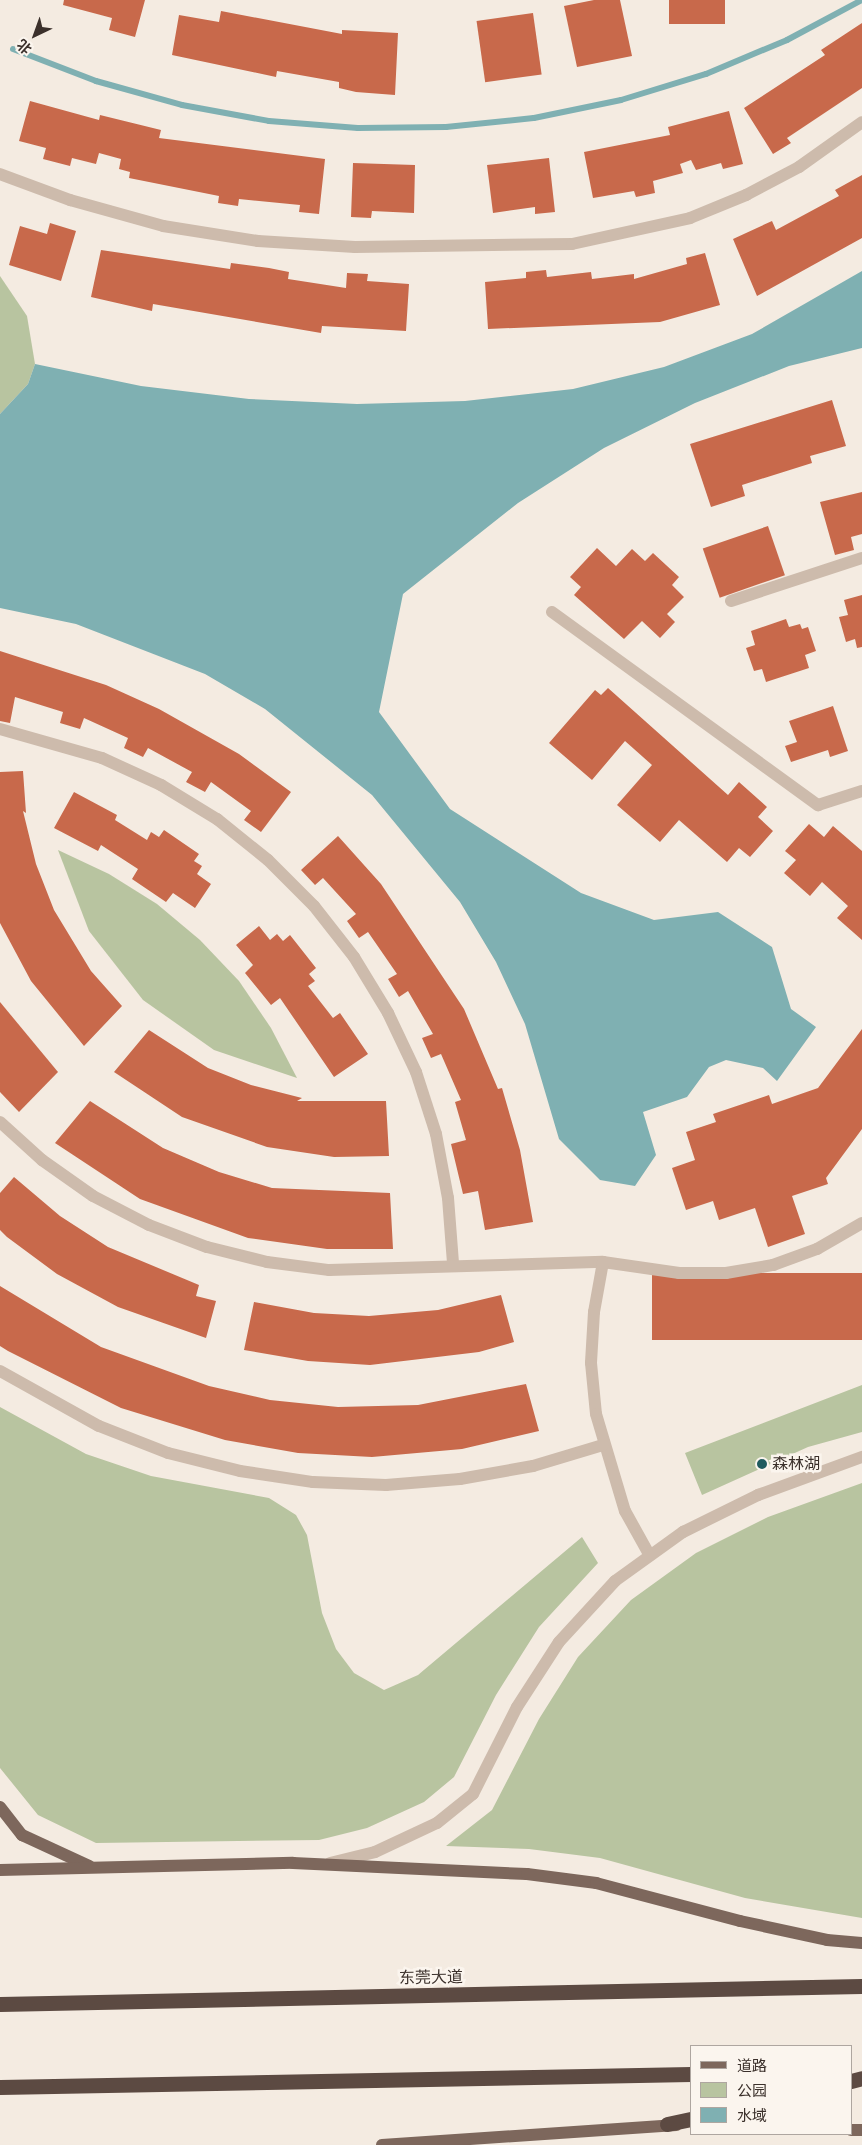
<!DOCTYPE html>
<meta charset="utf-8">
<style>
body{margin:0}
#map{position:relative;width:862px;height:2145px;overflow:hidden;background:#f4ebe1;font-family:Karla,"Noto Sans SC",sans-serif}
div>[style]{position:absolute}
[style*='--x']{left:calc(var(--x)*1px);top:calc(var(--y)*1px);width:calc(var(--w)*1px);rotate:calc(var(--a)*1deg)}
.green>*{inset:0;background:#b8c4a0}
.water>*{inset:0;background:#7fb0b2}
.stream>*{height:6px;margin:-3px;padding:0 3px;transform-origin:3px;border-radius:3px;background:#7fb0b2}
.building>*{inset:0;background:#c8694b;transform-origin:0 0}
.minor>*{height:12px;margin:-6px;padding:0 6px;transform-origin:6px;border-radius:6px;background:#cdbbac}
.major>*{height:12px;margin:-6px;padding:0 6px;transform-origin:6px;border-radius:6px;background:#7d675c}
.highway>*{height:15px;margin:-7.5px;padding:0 7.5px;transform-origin:7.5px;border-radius:7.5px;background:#5c4a42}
.dots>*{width:14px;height:14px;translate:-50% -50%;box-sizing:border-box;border:2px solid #fbf5ee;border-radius:50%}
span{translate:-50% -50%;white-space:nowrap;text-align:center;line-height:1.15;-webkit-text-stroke:5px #fbf5ee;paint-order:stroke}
.poi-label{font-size:16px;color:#3b302b}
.left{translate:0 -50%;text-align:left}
.street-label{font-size:16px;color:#3b302b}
.legend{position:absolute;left:690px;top:2045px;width:162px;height:90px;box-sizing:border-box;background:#fbf5ee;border:1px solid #aea6a0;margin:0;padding:6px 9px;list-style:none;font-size:15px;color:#3b302b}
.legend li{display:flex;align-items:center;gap:10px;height:25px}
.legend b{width:25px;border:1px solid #aea6a0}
.north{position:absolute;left:10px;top:10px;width:50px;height:50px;-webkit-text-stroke:4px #fbf5ee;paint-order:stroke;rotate:222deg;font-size:14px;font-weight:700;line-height:20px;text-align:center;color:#3b302b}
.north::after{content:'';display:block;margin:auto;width:18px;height:22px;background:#3b302b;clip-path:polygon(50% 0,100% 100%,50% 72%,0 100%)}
</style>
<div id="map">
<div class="green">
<div style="clip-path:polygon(0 276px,27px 316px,35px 364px,28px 384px,0 414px)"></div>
<div style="clip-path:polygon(58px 850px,109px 874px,157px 904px,200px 940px,239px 981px,271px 1028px,297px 1078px,214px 1050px,143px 1000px,89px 931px)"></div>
<div style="clip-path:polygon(862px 1385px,862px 1432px,808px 1447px,702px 1495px,685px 1453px)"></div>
<div style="clip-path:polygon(0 1407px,86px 1454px,151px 1476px,269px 1498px,296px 1515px,307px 1535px,322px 1613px,336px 1649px,354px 1673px,384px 1690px,418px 1675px,582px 1537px,598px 1563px,539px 1627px,496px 1695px,454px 1777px,424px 1802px,367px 1828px,319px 1840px,96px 1843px,38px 1815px,0 1768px)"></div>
<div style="clip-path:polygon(862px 1483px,862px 1918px,745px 1898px,600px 1858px,529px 1849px,446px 1846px,492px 1810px,539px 1719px,578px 1657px,631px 1600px,696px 1553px,768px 1517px)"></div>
</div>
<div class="water">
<div style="clip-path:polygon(862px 271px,862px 348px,789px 366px,695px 403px,604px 448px,518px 503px,403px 594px,379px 712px,450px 809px,581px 893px,654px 920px,718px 912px,772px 947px,791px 1009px,816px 1027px,777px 1081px,763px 1068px,726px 1060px,709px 1067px,687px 1097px,643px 1112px,656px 1155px,635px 1186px,600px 1180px,559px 1139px,525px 1024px,496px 962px,460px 902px,372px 795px,265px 709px,205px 674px,76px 624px,0 608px,0 414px,28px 384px,35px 364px,141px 386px,249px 399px,357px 404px,465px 401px,573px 389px,664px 367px,752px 334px)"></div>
</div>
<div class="stream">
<div style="--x:13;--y:49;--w:89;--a:21.1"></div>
<div style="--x:96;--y:81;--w:89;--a:15.6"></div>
<div style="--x:182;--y:105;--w:88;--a:10.4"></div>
<div style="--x:269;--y:121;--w:89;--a:4.5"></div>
<div style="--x:358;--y:128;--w:88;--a:-0.7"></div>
<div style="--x:446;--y:127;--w:88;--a:-5.8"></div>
<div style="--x:534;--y:118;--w:89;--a:-11.7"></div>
<div style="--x:621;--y:100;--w:89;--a:-17"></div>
<div style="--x:706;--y:74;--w:88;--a:-22.8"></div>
<div style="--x:787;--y:40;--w:85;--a:-28.1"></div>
</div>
<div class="building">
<div style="clip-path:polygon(64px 0,145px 0,135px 37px,109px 30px,112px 18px,63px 5px)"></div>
<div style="clip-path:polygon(594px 0,620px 0,632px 56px,577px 67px,564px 6px)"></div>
<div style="left:669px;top:0;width:56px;height:24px"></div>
<div style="clip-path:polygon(221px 11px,342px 34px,342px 30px,398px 33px,395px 95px,356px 92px,339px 88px,339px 82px,277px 71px,276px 77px,172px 55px,179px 15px,219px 22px)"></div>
<div style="left:533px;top:13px;width:62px;height:57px;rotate:82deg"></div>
<div style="clip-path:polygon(862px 23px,862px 88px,787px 138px,791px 143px,773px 154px,744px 108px,825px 55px,821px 50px)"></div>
<div style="clip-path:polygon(30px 101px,99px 120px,100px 115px,161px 130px,159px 138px,325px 159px,319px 214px,299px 212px,300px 205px,239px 199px,238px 206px,218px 203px,219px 196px,129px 178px,130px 172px,119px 169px,121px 159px,99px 153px,96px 164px,72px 158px,70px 166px,43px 159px,46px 148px,19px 141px)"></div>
<div style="clip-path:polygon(729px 111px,743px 164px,723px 169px,721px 163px,696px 170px,691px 160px,680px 164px,683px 173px,653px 181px,655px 193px,636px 197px,634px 191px,593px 198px,584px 152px,670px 135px,668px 127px)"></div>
<div style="clip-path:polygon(549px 158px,555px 212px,535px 214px,535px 207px,493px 213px,487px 165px)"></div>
<div style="clip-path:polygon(353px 163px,415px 165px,414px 213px,372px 211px,371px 218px,351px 217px)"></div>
<div style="clip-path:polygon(862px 175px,862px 238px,757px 296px,733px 239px,772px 221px,776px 230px,839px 196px,835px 190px)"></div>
<div style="clip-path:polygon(50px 223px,76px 231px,61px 281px,9px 265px,20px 226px,47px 234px)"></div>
<div style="clip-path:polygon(101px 250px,230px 269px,231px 263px,269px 268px,289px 272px,288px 279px,346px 288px,347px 273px,368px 274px,367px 281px,409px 284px,406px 331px,322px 326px,321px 333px,153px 304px,152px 311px,91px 297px)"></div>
<div style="clip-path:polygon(705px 253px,720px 305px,660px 322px,488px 329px,485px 282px,526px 278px,526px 272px,546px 270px,547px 277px,591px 272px,592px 279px,634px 274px,634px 279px,687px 264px,686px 258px)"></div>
<div style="clip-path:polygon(832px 400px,846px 446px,810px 456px,812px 463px,742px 485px,745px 496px,711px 507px,690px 444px)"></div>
<div style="clip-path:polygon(862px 492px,862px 534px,851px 537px,854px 550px,835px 555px,820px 502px)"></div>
<div style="left:768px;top:526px;width:52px;height:69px;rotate:71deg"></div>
<div style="clip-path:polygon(597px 548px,616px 566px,632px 549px,645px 561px,653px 553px,679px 577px,672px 585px,684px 597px,667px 614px,675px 622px,660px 638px,642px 621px,624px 639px,574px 595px,581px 587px,570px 577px)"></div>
<div style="clip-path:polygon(862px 595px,862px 647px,857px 648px,855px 639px,846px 642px,839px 617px,848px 615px,844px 600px)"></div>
<div style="clip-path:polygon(786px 619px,789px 627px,800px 624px,802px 629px,808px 627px,816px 651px,805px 655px,809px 668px,766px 682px,762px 669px,754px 671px,746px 648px,755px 645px,751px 631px)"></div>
<div style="clip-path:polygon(0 651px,106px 685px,159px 709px,239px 754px,291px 792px,261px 832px,244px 820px,251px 811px,211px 782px,205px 792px,186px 782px,192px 772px,148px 748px,143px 757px,124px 748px,128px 738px,84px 718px,80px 729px,60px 723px,63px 712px,15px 697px,10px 723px,0 721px)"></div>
<div style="clip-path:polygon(608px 688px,728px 795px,739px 782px,767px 807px,758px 817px,773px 831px,750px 857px,739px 848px,727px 862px,679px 820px,660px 842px,617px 805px,652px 765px,625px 741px,592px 780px,549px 743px,595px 690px,601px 695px)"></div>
<div style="clip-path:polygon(833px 706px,848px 751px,830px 757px,828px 750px,791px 762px,785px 746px,797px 742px,789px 721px)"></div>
<div style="clip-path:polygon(23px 771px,26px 813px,23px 811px,36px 864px,54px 910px,91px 971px,122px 1006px,84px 1046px,31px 981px,0 923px,0 772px)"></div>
<div style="clip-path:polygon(74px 792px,117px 815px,115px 820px,147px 840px,151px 832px,159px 837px,164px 830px,199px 854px,194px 861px,202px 866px,197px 874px,211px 884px,195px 908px,173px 893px,166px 902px,132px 879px,138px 869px,101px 845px,98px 851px,54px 828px)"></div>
<div style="clip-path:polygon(809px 824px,824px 837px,833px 826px,862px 851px,862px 940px,837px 918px,848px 906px,822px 882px,810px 896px,784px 873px,796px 860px,785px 851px)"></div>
<div style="clip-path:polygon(338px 836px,381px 884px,464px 1009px,498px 1089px,502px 1088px,520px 1150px,533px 1222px,485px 1230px,478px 1191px,463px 1194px,451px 1144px,466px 1140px,455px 1102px,461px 1100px,441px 1054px,431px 1058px,422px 1038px,433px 1034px,408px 991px,399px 997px,388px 979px,397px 974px,368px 932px,359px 938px,347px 921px,356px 914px,323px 878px,315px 885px,301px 870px)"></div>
<div style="clip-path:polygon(259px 926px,270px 940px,277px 934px,283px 941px,290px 935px,316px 968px,309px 974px,315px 981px,308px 986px,333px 1018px,340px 1013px,368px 1054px,334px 1077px,280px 998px,271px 1005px,245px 973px,253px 965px,236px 945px)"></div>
<div style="clip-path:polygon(0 1002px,58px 1072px,19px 1112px,0 1092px)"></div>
<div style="clip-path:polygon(862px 1029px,862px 1129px,826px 1178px,828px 1184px,792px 1196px,805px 1234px,768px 1247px,755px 1208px,719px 1220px,713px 1201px,686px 1210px,672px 1168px,695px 1160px,686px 1132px,716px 1122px,713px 1114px,769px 1095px,772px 1104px,818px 1088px)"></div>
<div style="clip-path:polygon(149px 1030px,208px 1068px,251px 1085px,302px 1098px,297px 1101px,386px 1101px,389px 1156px,334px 1157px,267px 1147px,182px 1117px,114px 1072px)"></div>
<div style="clip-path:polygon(90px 1101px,163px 1148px,219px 1172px,272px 1188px,390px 1193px,393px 1249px,327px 1249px,248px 1238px,140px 1199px,55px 1143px)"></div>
<div style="clip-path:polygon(14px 1177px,60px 1216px,108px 1247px,199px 1285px,196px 1296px,216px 1301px,206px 1338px,118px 1307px,57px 1274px,7px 1237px,0 1230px,0 1193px)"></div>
<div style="left:862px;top:1273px;width:67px;height:210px;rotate:90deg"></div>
<div style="clip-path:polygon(0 1286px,101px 1347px,209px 1386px,270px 1400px,338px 1407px,418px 1405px,526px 1384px,539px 1431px,462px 1449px,372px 1457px,298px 1453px,225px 1440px,121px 1408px,8px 1351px,0 1346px)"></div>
<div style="clip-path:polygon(501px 1295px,514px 1342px,479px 1352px,370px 1365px,308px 1361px,244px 1350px,254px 1302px,314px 1313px,369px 1316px,438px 1310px)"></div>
</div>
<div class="minor">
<div style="--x:0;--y:174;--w:75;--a:20.4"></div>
<div style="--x:70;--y:200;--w:97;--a:15.6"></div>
<div style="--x:163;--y:226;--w:96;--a:9"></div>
<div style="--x:258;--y:241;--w:97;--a:3.5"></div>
<div style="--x:355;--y:247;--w:217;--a:-0.8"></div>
<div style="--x:572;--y:244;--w:121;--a:-12.4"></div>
<div style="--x:690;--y:218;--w:61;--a:-22.3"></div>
<div style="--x:746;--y:195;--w:60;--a:-27.8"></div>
<div style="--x:799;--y:167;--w:77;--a:-35.5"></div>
<div style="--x:731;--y:601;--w:138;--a:-18.2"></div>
<div style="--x:552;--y:612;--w:329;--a:36"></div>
<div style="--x:818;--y:805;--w:46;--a:-17.7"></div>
<div style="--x:0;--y:729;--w:106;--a:15.9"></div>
<div style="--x:102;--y:758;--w:65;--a:24.6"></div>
<div style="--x:161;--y:785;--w:66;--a:31.3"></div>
<div style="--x:217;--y:819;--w:65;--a:38.8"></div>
<div style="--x:268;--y:860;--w:65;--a:45"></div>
<div style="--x:314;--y:906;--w:65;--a:51.9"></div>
<div style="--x:354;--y:957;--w:66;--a:58.7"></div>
<div style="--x:388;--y:1013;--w:65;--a:64.6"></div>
<div style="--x:416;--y:1072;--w:65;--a:72.1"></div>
<div style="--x:436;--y:1134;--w:65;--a:79.4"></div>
<div style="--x:448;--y:1198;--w:65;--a:85.6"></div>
<div style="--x:0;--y:1122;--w:57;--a:42.1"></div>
<div style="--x:42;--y:1160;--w:62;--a:35.2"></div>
<div style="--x:93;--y:1196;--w:63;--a:27.4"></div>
<div style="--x:149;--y:1225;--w:62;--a:20.8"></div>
<div style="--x:207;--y:1247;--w:62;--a:14"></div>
<div style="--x:267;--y:1262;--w:63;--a:7.4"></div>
<div style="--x:329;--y:1270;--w:274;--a:-1.7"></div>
<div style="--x:603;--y:1262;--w:77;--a:8.2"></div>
<div style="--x:679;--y:1273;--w:47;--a:0"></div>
<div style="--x:726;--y:1273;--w:48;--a:-9.7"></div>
<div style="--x:773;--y:1265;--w:47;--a:-20"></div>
<div style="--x:817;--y:1249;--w:52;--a:-30"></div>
<div style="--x:603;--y:1262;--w:51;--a:100.2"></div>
<div style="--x:594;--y:1312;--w:51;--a:93.4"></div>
<div style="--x:591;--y:1363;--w:51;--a:84.4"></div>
<div style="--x:596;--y:1414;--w:101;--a:73.4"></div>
<div style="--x:625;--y:1511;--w:51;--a:60.9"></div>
<div style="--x:0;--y:1371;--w:113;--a:29.1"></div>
<div style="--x:99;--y:1426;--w:74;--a:21.4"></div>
<div style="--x:168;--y:1453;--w:74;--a:14"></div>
<div style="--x:240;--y:1471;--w:74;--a:8.6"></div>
<div style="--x:313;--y:1482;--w:73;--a:2.4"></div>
<div style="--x:386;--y:1485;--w:74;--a:-4.6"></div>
<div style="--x:460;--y:1479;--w:74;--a:-10.1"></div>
<div style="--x:533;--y:1466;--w:73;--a:-16.7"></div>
<div style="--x:330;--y:1863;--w:46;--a:-13.7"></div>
<div style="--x:375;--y:1852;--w:68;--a:-25.1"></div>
<div style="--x:437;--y:1823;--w:46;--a:-38.9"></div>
<div style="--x:473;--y:1794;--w:97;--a:-63.2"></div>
<div style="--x:517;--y:1707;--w:77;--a:-57.1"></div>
<div style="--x:559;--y:1642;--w:83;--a:-47.4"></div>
<div style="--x:615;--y:1581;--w:84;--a:-35.8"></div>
<div style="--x:683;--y:1532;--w:84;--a:-26.3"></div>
<div style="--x:758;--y:1495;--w:111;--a:-20.1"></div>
</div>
<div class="major">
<div style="--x:0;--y:1807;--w:36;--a:52"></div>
<div style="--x:22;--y:1835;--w:74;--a:24.8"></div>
<div style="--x:0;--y:1870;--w:293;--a:-1.4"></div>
<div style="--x:293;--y:1863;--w:234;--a:2.7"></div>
<div style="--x:527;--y:1874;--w:70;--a:7.4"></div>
<div style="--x:596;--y:1883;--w:149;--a:14.8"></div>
<div style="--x:740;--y:1921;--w:89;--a:12.3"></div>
<div style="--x:827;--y:1940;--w:35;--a:5"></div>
<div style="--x:851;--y:2130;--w:11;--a:0"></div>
<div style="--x:382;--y:2145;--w:295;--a:-3.9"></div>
</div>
<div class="highway">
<div style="--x:0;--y:2004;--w:862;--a:-1.2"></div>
<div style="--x:851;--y:2081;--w:11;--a:-15"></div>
<div style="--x:0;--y:2087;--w:691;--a:-1.08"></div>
<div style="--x:667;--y:2124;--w:25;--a:-12"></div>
</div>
<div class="dots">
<div style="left:762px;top:1464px;background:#1f5a5e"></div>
</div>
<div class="poi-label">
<span class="left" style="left:772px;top:1464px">森林湖</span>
</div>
<div class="street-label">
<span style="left:431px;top:1978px;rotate:-1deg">东莞大道</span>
</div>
<ul class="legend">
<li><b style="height:6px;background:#7d675c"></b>道路</li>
<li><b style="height:14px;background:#b8c4a0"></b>公园</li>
<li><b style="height:14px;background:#7fb0b2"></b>水域</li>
</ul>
<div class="north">北</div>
</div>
